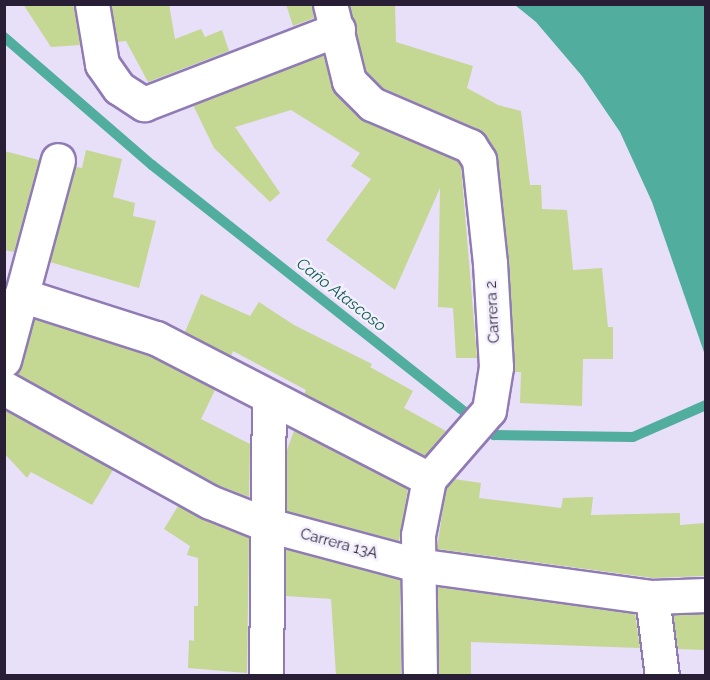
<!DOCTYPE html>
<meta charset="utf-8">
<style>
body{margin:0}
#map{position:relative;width:710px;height:680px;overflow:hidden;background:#e8dff9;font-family:Raleway,sans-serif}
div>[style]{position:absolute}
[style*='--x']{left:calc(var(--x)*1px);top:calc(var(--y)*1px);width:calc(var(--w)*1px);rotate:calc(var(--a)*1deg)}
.water>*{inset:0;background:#51ad9e}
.stream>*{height:10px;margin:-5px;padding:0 5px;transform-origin:5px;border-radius:5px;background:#51ad9e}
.building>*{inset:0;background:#c4d793}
.roads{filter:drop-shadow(2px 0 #907bb5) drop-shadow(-2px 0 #907bb5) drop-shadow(0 2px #907bb5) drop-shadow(0 -2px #907bb5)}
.minor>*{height:33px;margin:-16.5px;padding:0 16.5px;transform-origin:16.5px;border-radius:16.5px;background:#fff}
span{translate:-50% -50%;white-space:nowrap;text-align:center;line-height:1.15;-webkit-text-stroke:5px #f3effc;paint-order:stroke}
.street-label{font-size:15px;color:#281f36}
.water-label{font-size:16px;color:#115e54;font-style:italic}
.frame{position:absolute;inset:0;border:6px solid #281f36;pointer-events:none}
</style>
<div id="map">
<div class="water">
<div style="clip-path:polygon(515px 5px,705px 5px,705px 355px,652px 202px,620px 132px,582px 76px,536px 22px)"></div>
</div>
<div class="stream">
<div style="--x:4;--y:37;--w:196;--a:40.9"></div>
<div style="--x:152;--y:165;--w:436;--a:38.3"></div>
<div style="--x:494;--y:435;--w:139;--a:0.8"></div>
<div style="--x:633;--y:437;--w:80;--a:-23.7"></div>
</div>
<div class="building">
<div style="clip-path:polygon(23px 4px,74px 4px,80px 45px,51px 47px)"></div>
<div style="clip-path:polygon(111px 4px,169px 4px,175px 39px,201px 29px,205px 37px,222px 30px,229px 51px,148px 82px,126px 41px,117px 42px)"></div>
<div style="clip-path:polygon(286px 4px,312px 4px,314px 18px,293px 26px)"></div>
<div style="clip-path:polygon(349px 4px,395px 4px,396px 42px,473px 66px,467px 88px,498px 105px,521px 111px,530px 185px,541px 185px,542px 209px,567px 210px,573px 270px,602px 268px,608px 327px,613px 327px,613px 359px,583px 359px,582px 406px,520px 403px,521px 372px,514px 372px,509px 261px,495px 150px,477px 129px,383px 88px,366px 71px)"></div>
<div style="clip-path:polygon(323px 55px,335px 94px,359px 118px,457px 161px,461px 166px,477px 358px,456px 358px,453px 308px,438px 307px,440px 188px,395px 290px,326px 240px,371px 179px,351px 166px,360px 153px,291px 110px,235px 127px,280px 193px,270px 202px,214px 148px,193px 105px)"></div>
<div style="clip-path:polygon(86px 150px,122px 159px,113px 197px,135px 203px,133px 216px,156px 221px,139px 288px,50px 262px,76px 167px,82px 168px)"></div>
<div style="clip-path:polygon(4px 151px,39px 160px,14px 252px,4px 250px)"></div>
<div style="clip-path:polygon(201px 294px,250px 316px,259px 302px,294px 325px,372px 364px,370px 367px,413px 391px,404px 408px,446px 431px,425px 456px,304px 394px,306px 390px,233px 351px,231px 356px,185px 332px)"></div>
<div style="clip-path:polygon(34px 319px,149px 355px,215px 390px,201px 419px,250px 444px,249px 497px,218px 485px,17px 374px)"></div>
<div style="clip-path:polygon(4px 410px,113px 470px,92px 505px,31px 472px,27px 478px,4px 453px)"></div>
<div style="clip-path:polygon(294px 431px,408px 489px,399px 541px,287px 511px,287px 450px)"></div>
<div style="clip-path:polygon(454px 479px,481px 483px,479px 498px,561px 508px,563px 498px,593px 497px,591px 515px,680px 513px,680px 525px,705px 523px,705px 576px,653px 578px,437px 549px,446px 488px)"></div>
<div style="clip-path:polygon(178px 506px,249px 538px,247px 673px,188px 668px,189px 640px,194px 641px,194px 606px,198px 606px,198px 558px,187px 555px,190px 546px,164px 529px)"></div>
<div style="clip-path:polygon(286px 549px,400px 580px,401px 675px,336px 675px,331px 599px,286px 596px)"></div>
<div style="clip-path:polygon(437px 587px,635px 614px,640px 648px,471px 642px,471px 675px,439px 675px)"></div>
<div style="clip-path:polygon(704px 614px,705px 650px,678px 649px,673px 615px)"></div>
</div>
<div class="roads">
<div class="minor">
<div style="--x:92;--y:4;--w:61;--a:80.5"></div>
<div style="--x:102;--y:64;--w:29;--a:55"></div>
<div style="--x:119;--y:88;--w:30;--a:33"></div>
<div style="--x:144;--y:104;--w:208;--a:-21.1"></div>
<div style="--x:330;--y:4;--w:79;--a:76.1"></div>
<div style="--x:349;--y:81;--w:33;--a:45"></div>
<div style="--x:372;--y:104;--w:107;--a:23.2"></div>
<div style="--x:470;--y:146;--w:17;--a:57"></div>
<div style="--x:479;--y:160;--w:104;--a:83.9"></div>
<div style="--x:490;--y:263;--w:104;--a:86.7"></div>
<div style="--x:496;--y:367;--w:44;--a:99.2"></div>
<div style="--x:489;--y:410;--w:91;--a:131"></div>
<div style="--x:429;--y:479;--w:57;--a:101.1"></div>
<div style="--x:418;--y:535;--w:141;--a:89.2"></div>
<div style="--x:21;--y:295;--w:142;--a:17.7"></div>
<div style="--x:156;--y:338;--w:307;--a:27.3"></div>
<div style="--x:4;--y:360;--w:207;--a:-74.9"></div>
<div style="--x:4;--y:388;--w:235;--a:29"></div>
<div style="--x:210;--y:502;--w:62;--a:21.6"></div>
<div style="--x:268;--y:525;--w:154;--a:15"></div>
<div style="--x:417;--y:565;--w:237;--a:7.8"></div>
<div style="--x:652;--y:597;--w:54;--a:-2.1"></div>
<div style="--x:652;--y:597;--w:80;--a:82.8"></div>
<div style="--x:266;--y:676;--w:277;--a:-89.4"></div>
</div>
</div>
<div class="street-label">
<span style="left:493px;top:312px;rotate:-93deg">Carrera 2</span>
<span style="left:339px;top:544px;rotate:15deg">Carrera 13A</span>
</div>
<div class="water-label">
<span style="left:341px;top:295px;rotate:38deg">Caño Atascoso</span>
</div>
<div class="frame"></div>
</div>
